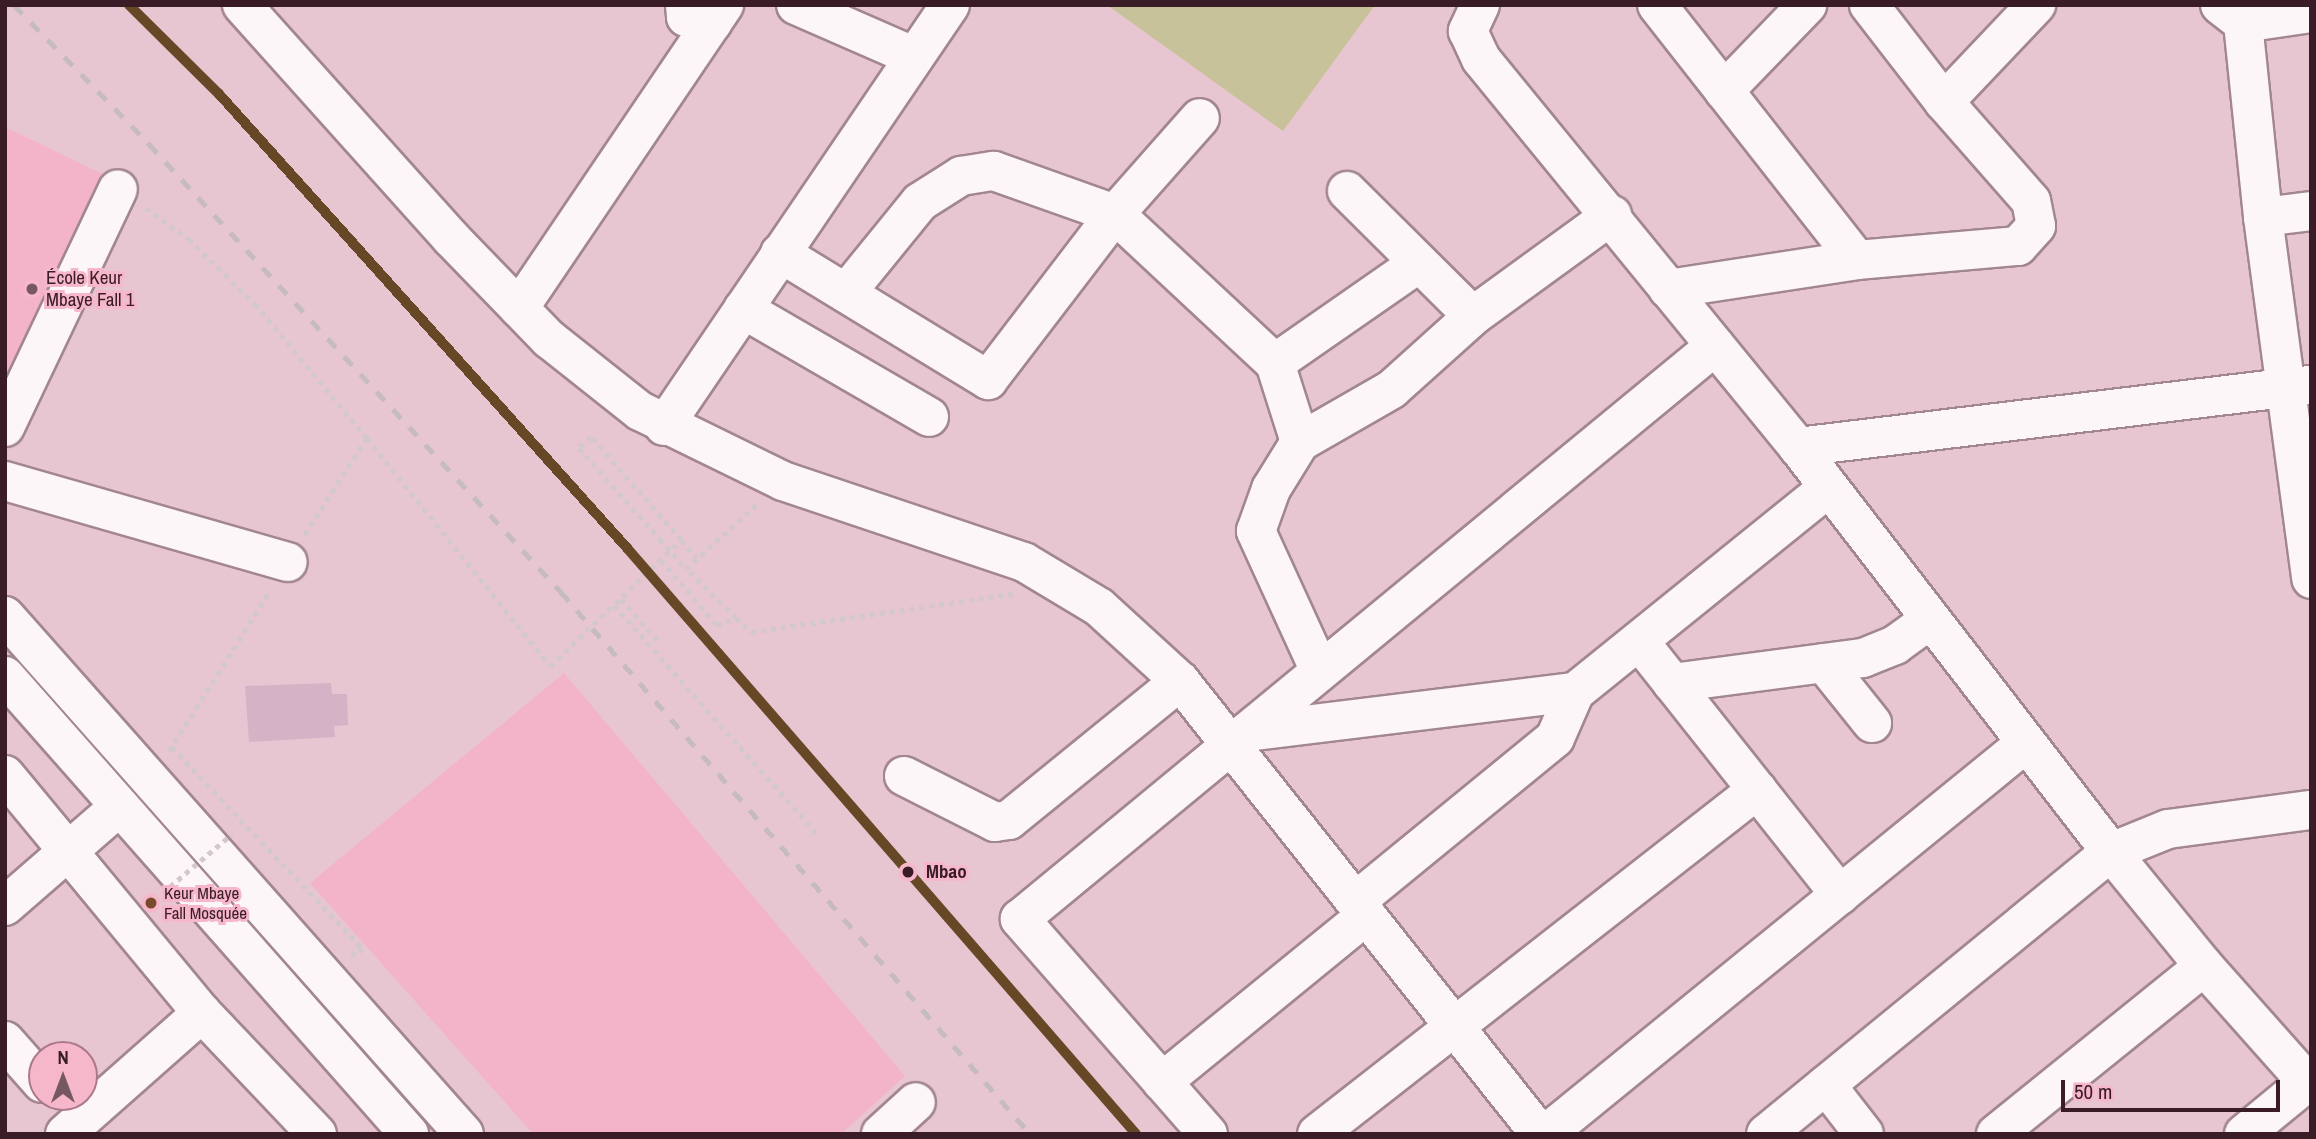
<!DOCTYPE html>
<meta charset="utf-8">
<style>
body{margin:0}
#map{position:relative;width:2316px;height:1139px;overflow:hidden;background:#e8c6d1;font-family:"Archivo Narrow",sans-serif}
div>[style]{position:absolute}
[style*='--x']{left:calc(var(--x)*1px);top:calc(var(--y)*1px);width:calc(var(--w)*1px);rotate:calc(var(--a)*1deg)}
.built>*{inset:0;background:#f3b4c9}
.green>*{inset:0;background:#c8c29b}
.building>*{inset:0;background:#d5b2c5}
.path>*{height:4.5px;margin-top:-2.25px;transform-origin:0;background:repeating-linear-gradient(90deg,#d3c9cc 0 5px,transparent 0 10px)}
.roads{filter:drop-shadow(2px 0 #a28690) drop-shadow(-2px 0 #a28690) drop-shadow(0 2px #a28690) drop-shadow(0 -2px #a28690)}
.minor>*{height:38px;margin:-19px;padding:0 19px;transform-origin:19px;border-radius:19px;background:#fcf6f8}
.highway>*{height:38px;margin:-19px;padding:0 19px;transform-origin:19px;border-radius:19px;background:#fcf6f8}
.rail>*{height:5px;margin-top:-2.5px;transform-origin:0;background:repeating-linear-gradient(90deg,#c6bcbf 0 12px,transparent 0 24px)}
.path-bridge>*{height:4.5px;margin-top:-2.25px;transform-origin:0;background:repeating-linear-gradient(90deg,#d3c9cc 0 5px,transparent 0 10px)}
.rail-1>*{height:10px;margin:-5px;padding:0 5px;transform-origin:5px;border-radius:5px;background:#664827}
.dots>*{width:19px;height:19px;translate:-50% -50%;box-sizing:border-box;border:4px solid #f7b7cb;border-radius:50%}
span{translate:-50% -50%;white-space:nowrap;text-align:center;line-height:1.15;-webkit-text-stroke:6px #f7b7cb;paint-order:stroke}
.bus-label{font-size:17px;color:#391c26}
.left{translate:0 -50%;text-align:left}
.poi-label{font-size:19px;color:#391c26}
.stop-label{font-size:19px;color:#391c26;font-weight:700}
.frame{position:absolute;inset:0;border:7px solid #391c26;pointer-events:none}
.north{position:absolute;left:28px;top:1041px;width:70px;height:70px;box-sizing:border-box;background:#f7b7cb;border:2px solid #ab7989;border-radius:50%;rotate:0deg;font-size:19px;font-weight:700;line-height:28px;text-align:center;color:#391c26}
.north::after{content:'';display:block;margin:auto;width:24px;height:32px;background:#765862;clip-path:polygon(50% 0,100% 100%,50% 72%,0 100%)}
.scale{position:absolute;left:2061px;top:1080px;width:219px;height:32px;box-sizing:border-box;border:4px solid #391c26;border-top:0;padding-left:9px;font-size:21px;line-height:24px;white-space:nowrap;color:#391c26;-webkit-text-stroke:5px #f7b7cb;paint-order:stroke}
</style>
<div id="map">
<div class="built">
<div style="clip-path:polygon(5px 127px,113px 179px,5px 399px)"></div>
<div style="clip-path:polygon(564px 673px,905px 1076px,841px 1134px,533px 1134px,310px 883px)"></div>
</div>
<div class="green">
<div style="clip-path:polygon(1107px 5px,1375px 5px,1283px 131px)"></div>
</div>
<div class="building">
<div style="clip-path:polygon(331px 683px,332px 694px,347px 694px,348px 725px,334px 726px,335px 737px,249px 742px,245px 686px)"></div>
</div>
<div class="path">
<div style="--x:146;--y:208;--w:53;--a:35.8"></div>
<div style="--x:189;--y:239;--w:93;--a:44.6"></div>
<div style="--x:255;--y:304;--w:175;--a:50.1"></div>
<div style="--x:367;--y:438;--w:115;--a:122.6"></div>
<div style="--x:660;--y:539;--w:40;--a:49"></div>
<div style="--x:686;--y:569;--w:96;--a:-42.5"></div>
<div style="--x:681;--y:540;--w:24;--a:48"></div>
<div style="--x:661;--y:560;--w:86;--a:49.3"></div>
<div style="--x:717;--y:625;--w:20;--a:-20"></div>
<div style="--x:736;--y:618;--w:70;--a:-135.6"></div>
<div style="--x:621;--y:599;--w:55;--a:48.7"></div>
<div style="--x:614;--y:605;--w:310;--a:48.4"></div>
<div style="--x:736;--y:618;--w:21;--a:43"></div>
<div style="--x:751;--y:632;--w:265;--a:-8.3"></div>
<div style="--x:172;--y:747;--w:278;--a:46.6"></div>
<div style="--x:363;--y:949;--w:11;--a:139"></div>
<div style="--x:355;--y:956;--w:5;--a:-143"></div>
<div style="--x:169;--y:751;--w:191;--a:-57.8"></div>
</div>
<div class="roads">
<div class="minor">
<div style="--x:242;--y:5;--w:313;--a:48.1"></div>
<div style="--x:451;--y:238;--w:141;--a:45.9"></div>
<div style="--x:549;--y:339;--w:116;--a:38.4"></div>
<div style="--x:640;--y:411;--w:159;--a:26.1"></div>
<div style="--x:783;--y:481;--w:254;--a:18.6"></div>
<div style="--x:1024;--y:562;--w:87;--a:31"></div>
<div style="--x:1099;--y:607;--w:110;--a:42.4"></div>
<div style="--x:1180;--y:681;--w:579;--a:51.53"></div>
<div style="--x:685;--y:5;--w:12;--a:85"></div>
<div style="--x:686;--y:17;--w:27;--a:13"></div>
<div style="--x:796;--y:5;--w:128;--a:23.6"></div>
<div style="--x:1480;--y:5;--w:29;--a:115"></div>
<div style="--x:1468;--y:31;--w:31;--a:65"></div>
<div style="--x:1481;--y:59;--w:501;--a:50.75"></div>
<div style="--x:1798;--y:447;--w:512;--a:52.3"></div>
<div style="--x:2111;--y:852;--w:147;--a:50.8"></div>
<div style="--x:2204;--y:966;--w:155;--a:48.4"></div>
<div style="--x:1657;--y:5;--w:324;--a:51.9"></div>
<div style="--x:2220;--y:5;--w:29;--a:38"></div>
<div style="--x:2243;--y:23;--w:69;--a:-8.4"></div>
<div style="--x:2243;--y:23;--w:195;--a:84.1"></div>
<div style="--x:2263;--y:217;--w:365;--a:82.4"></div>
<div style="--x:1724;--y:91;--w:120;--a:-46"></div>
<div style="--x:1944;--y:102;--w:134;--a:-46.5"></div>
<div style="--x:1347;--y:191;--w:177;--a:44.8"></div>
<div style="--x:2263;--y:217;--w:48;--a:-7.1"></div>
<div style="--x:780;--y:253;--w:244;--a:31.4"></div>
<div style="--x:988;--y:380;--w:209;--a:-52.6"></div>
<div style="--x:1115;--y:214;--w:128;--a:-48.5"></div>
<div style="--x:1668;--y:289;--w:191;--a:-8.7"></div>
<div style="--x:1857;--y:260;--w:162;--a:-5"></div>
<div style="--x:2018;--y:246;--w:27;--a:-48"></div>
<div style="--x:2036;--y:226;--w:25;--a:-101"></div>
<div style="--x:2031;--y:201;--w:132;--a:-131.3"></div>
<div style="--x:1944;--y:102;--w:123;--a:-127.7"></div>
<div style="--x:846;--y:293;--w:117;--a:-50.9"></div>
<div style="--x:920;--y:202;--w:49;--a:-32.4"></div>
<div style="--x:961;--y:176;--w:33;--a:-9"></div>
<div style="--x:994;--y:171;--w:128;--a:19.6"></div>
<div style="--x:1115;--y:214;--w:219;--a:43"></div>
<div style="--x:1275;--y:363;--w:83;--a:72.4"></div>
<div style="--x:519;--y:308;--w:366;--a:-55.9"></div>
<div style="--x:743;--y:309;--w:215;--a:30.1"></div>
<div style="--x:1275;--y:363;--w:175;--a:-34.8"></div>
<div style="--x:664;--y:426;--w:509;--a:-55.81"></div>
<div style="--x:5;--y:427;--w:263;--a:-64.6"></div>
<div style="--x:1798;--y:447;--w:515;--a:-6.92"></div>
<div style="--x:5;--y:481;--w:294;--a:16"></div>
<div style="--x:1639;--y:641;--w:324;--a:51.6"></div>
<div style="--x:1824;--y:663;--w:77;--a:51.3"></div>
<div style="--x:1320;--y:671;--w:154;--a:-114.6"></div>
<div style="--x:1256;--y:531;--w:45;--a:-70.3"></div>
<div style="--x:1271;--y:489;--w:55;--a:-58.3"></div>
<div style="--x:1300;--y:442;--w:106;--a:-29.9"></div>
<div style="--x:1392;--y:389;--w:109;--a:-42"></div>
<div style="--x:1473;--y:316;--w:172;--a:-36"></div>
<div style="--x:1672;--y:683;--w:193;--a:-7.5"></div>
<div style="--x:1863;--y:658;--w:35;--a:-22"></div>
<div style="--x:1895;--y:645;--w:44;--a:-35.8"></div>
<div style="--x:1247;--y:732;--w:330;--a:-7"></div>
<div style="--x:5;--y:775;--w:309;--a:50.4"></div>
<div style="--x:202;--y:1013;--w:167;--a:46.5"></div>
<div style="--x:904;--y:776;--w:102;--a:26.8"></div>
<div style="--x:995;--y:822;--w:14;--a:-8"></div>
<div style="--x:1009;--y:820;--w:220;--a:-39.1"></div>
<div style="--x:1356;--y:901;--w:257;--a:-39.3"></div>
<div style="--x:1555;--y:738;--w:50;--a:-66.5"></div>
<div style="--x:1575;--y:692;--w:326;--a:-38.9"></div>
<div style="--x:5;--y:906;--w:152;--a:-41"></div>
<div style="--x:5;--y:1041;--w:56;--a:48.6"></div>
<div style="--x:1162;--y:1082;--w:264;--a:-39.2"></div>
<div style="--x:1826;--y:1085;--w:62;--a:52.2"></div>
<div style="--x:65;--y:1134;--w:183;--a:-41.5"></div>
<div style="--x:881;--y:1134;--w:47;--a:-42.4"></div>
<div style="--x:1208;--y:1134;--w:286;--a:-131.2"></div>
<div style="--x:1020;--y:919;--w:901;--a:-39.5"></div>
<div style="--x:1317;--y:1134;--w:559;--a:-38.02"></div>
<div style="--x:1546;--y:1134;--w:619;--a:-39.17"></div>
<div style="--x:1766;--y:1134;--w:446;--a:-39.3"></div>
<div style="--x:2111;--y:852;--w:61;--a:-22"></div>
<div style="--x:2168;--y:829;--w:144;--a:-7.6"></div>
<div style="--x:1996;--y:1134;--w:267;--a:-38.9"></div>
<div style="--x:2244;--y:1134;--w:87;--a:-39.4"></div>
</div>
<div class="highway">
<div style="--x:5;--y:616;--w:692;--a:48.46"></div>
<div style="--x:5;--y:676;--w:611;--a:48.58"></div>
</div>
</div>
<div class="rail">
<div style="--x:14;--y:5;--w:194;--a:45.8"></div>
<div style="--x:149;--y:144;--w:609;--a:47.4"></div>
<div style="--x:561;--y:592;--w:717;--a:49.13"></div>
</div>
<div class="path-bridge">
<div style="--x:367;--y:438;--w:292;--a:51.2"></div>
<div style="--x:550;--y:666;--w:182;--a:-43.9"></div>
<div style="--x:681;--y:540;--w:137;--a:-131.1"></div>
<div style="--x:591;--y:437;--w:16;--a:137"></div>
<div style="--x:579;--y:448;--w:122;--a:48.3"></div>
<div style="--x:147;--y:906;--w:111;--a:-40.3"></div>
</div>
<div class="rail-1">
<div style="--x:129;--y:5;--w:127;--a:44.7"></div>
<div style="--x:219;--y:94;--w:610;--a:48.05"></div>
<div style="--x:627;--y:548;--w:776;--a:49.02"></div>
</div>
<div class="dots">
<div style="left:32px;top:289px;background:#765862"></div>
<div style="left:908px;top:872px;background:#391c26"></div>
<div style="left:151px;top:903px;background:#7a4b2a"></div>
</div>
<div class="bus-label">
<span class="left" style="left:164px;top:903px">Keur Mbaye<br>Fall Mosquée</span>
</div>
<div class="poi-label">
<span class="left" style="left:46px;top:289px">École Keur<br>Mbaye Fall 1</span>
</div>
<div class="stop-label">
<span class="left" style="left:926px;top:872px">Mbao</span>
</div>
<div class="frame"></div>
<div class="north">N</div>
<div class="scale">50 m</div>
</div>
